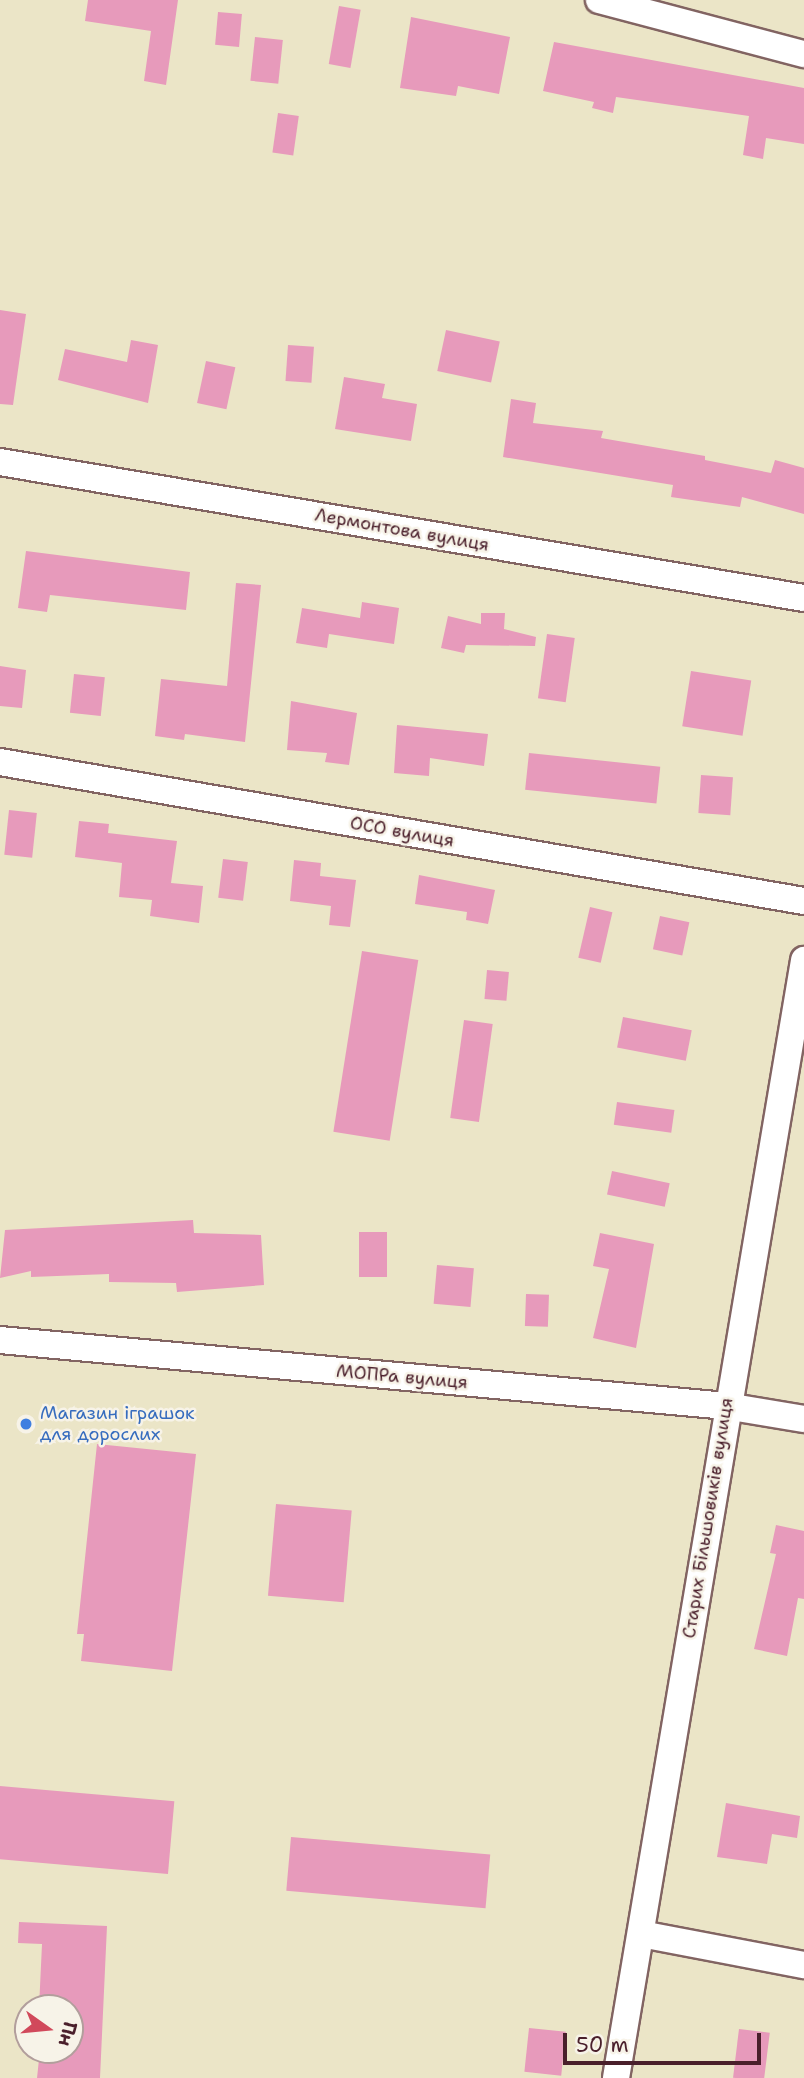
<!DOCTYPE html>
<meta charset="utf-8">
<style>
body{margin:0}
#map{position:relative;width:804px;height:2078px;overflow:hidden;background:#ebe5c7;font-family:"Shantell Sans",sans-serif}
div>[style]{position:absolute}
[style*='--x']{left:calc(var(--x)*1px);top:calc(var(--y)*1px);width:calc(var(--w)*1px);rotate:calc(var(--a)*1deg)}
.building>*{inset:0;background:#e79abb;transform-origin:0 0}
.roads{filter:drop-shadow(2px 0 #826462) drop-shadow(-2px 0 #826462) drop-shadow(0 2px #826462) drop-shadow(0 -2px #826462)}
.minor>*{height:26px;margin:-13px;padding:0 13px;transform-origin:13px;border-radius:13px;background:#fff}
.dots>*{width:19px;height:19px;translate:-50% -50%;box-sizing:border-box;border:4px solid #f7f3e8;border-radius:50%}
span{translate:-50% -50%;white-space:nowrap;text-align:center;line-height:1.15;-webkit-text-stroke:5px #f7f3e8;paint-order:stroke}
.street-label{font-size:18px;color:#4a1f2b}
.shop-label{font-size:18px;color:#366cbe}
.left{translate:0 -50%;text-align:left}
.north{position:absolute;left:14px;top:1994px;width:70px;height:70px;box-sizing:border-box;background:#f7f3e8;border:2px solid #b29e9c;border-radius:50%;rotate:105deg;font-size:19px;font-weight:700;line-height:28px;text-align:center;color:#4a1f2b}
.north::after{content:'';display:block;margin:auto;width:24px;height:32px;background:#d1495b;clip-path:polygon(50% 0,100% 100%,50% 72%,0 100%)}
.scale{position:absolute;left:563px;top:2033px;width:198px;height:32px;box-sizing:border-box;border:4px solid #4a1f2b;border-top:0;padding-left:9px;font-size:21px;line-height:24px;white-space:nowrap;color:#4a1f2b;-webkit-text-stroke:5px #f7f3e8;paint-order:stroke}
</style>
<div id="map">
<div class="building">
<div style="clip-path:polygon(88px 0,178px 0,166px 85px,144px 81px,151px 31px,85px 21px)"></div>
<div style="left:339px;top:6px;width:22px;height:59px;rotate:10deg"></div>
<div style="left:218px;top:12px;width:24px;height:33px;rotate:5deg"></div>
<div style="clip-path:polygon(411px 17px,510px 37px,499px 94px,458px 86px,456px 96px,400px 88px)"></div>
<div style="left:255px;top:37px;width:28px;height:44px;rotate:6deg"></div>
<div style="clip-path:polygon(554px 42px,804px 88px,804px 144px,766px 138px,763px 159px,743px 155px,749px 116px,616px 97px,613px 113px,592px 108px,594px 102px,543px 91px)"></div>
<div style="left:278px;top:113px;width:21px;height:40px;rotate:8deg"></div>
<div style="clip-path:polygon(0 310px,26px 314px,13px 405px,0 404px)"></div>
<div style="left:446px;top:330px;width:55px;height:42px;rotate:12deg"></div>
<div style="clip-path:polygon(131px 340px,158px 345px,148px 403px,58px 380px,65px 349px,127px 362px)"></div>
<div style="left:288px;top:345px;width:26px;height:36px;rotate:4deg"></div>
<div style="left:206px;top:361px;width:30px;height:43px;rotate:12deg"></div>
<div style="clip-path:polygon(344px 377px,385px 384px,382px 398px,417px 404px,411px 441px,335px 429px)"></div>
<div style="clip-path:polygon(511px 399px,536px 403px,533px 423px,603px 431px,601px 438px,705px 456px,705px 460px,771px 473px,775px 460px,804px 468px,804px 514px,742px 497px,740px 507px,671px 497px,673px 485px,503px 457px)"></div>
<div style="clip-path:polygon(26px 551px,190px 572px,186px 610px,50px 595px,47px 612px,18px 608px)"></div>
<div style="clip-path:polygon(236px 583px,261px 585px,245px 742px,185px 734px,184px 740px,155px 736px,161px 679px,227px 686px)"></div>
<div style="clip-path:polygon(362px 602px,399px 608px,394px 644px,329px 634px,327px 648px,296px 643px,302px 608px,360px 618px)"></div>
<div style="clip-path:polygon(481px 613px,505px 613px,504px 629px,536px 637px,535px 646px,466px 645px,464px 653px,441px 648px,448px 616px,481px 624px)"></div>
<div style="left:547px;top:634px;width:28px;height:65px;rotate:8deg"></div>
<div style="clip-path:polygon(0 666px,26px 670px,22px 708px,0 706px)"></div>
<div style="left:691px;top:671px;width:61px;height:56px;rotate:9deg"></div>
<div style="left:74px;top:674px;width:31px;height:39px;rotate:6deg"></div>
<div style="clip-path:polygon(291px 701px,357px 713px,349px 765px,325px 762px,327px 753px,287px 750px)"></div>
<div style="clip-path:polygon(397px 725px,488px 734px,484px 766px,430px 758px,429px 776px,394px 773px)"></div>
<div style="left:529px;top:753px;width:132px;height:37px;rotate:6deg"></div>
<div style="left:701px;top:775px;width:32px;height:38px;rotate:4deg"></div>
<div style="left:9px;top:810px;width:28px;height:45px;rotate:6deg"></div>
<div style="clip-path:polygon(79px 821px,109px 824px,108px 833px,177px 841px,171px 883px,203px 886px,199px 923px,150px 916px,152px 900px,119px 897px,122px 863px,75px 857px)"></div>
<div style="left:223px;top:859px;width:25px;height:39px;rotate:7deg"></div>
<div style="clip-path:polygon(294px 860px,321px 863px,320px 876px,356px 880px,350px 927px,329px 925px,331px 906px,290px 901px)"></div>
<div style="clip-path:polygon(419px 875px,495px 890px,488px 924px,466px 920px,467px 912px,415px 904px)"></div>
<div style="left:590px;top:907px;width:23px;height:52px;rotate:13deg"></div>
<div style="left:660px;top:916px;width:30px;height:34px;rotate:12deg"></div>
<div style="left:362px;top:951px;width:57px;height:183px;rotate:9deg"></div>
<div style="left:487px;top:970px;width:22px;height:29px;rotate:5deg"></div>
<div style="left:623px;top:1017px;width:70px;height:31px;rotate:11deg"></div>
<div style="left:464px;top:1020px;width:29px;height:99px;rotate:8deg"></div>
<div style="left:617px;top:1102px;width:58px;height:23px;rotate:8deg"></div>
<div style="left:612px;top:1171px;width:59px;height:24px;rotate:12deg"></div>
<div style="clip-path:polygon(193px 1220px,194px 1233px,261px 1235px,264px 1285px,177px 1292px,176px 1283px,109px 1282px,109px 1274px,31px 1277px,31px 1271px,0 1278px,5px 1230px)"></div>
<div style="left:359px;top:1232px;width:28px;height:45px"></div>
<div style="clip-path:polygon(600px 1233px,654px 1244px,636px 1348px,593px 1338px,609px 1269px,593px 1266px)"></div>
<div style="left:437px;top:1265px;width:37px;height:39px;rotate:5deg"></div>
<div style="left:526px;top:1294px;width:23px;height:32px;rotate:2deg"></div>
<div style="clip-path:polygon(97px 1444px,196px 1454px,172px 1671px,81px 1661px,84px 1634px,77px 1634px)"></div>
<div style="left:276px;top:1504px;width:76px;height:92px;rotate:5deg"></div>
<div style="clip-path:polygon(776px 1525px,804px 1531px,804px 1599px,798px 1598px,787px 1656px,754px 1649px,776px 1554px,770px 1553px)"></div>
<div style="left:0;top:1786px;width:175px;height:73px;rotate:5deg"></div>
<div style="clip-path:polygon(726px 1803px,800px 1816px,797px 1838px,772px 1834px,767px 1864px,717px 1857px)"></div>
<div style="left:291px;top:1837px;width:200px;height:54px;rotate:5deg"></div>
<div style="clip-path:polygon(19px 1922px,107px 1926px,100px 2078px,37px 2078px,40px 2050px,70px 2050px,70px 2008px,39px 2008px,42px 1944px,18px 1943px)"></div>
<div style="left:529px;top:2028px;width:37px;height:44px;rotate:6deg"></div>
<div style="left:739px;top:2029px;width:31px;height:49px;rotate:7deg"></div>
</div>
<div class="roads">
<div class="minor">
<div style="--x:599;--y:0;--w:212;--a:14.8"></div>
<div style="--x:0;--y:462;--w:815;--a:9.6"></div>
<div style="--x:0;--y:762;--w:816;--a:9.81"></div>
<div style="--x:0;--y:1340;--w:729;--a:5.19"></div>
<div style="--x:726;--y:1406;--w:79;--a:9.5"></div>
<div style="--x:641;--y:1934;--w:166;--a:10.8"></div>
<div style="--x:616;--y:2078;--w:1134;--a:-80.45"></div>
</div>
</div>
<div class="dots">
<div style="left:26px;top:1424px;background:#3f7fe0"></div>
</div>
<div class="street-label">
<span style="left:402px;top:530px;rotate:10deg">Лермонтова вулиця</span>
<span style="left:402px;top:832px;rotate:10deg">ОСО вулиця</span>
<span style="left:402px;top:1377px;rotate:5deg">МОПРа вулиця</span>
<span style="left:708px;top:1518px;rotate:-81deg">Старих Більшовиків вулиця</span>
</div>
<div class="shop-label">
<span class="left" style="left:40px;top:1424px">Магазин іграшок<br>для дорослих</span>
</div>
<div class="north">Пн</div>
<div class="scale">50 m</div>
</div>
